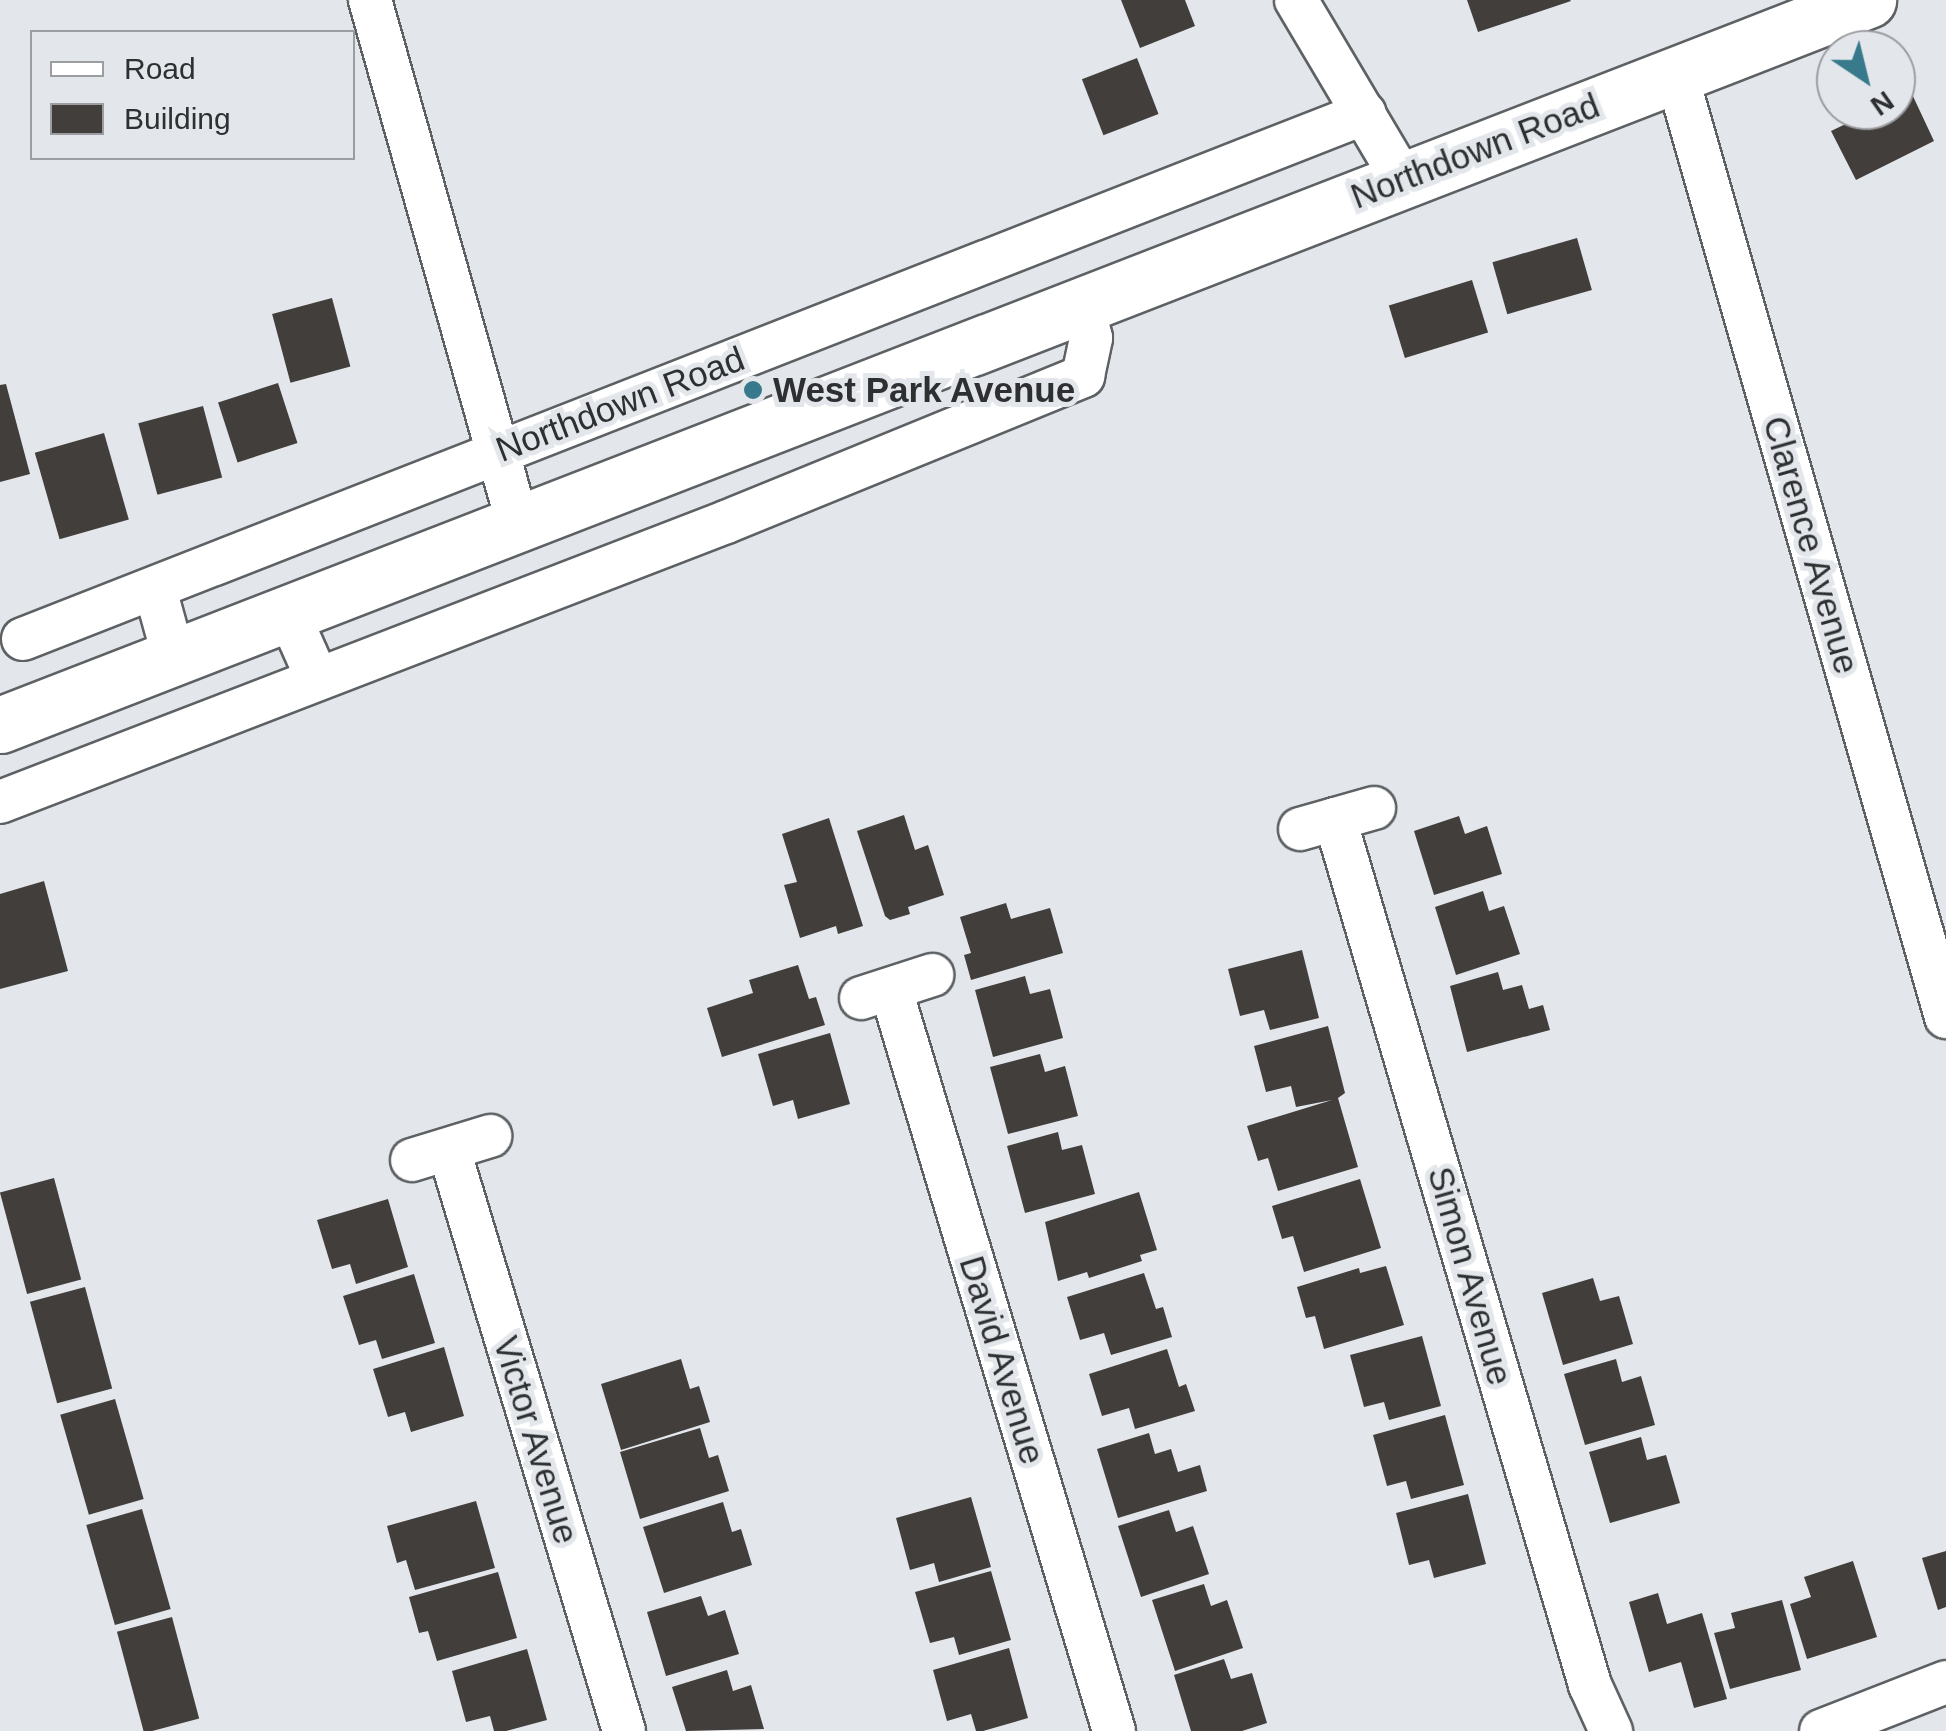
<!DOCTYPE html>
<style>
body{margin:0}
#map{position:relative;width:1946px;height:1731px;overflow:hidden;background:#e3e7eb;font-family:Arial,sans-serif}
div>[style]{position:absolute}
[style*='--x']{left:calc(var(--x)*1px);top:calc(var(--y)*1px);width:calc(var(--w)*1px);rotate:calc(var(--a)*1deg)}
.building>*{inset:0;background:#423e3c;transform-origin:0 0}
.roads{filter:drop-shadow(2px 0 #5d6164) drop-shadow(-2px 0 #5d6164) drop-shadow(0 2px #5d6164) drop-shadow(0 -2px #5d6164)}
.minor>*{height:42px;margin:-21px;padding:0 21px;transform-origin:21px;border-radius:21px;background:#fff}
.secondary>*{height:55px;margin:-27.5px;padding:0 27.5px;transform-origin:27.5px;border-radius:27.5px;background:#fff}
.dots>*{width:28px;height:28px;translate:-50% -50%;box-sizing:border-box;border:5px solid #e3e7eb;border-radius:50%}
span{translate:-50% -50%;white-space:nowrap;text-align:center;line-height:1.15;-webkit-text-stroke:10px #e3e7eb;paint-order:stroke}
.street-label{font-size:35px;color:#2e2f31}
.poi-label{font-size:35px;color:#2e2f31;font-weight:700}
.left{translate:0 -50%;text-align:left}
.legend{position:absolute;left:30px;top:30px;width:325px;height:130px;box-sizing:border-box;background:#e3e7eb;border:2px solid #9b9da1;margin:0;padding:12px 18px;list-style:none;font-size:30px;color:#2e2f31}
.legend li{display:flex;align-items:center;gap:20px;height:50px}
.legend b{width:50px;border:2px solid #9b9da1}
.north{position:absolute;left:1816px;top:30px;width:100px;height:100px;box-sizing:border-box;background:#e3e7eb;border:2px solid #9b9da1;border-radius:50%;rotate:145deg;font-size:28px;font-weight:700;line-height:40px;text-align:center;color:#2e2f31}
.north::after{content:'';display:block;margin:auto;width:35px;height:45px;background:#387a8c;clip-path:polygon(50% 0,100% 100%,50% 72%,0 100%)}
</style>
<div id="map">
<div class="building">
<div style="clip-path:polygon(1121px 0,1185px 0,1195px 26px,1140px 48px)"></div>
<div style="clip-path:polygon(1467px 0,1570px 0,1571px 1px,1478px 32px)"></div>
<div style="left:1137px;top:58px;width:60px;height:59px;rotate:69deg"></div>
<div style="clip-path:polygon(1911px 92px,1934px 141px,1856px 180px,1831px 131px,1875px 110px,1896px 110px,1896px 100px)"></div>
<div style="left:1577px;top:238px;width:54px;height:88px;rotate:74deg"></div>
<div style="left:1472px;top:280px;width:55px;height:87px;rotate:73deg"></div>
<div style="left:332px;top:298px;width:71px;height:62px;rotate:75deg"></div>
<div style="left:278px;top:383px;width:63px;height:63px;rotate:72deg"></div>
<div style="clip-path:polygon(6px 384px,30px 474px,0 482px,0 385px)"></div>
<div style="left:203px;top:406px;width:74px;height:67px;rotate:75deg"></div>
<div style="left:104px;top:433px;width:90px;height:72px;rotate:74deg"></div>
<div style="clip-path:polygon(904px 815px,915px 850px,928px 845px,944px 895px,908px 907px,910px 914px,890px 920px,885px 916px,857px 831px)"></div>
<div style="clip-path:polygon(1459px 816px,1465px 834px,1487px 826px,1502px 874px,1434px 895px,1414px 831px)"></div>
<div style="clip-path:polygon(829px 818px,863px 926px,838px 934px,836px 926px,800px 938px,784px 885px,797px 882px,782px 834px)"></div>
<div style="clip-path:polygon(44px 881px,68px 971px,0 989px,0 894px)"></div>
<div style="clip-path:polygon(1483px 891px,1489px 911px,1504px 906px,1520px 954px,1456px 975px,1435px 907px)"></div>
<div style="clip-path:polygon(1006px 903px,1011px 919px,1050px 908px,1063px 953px,971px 980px,964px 955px,971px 953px,960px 917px)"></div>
<div style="clip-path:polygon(1302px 950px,1319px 1018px,1270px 1030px,1264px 1010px,1240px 1016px,1228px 969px)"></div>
<div style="clip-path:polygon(798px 965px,809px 999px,816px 997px,825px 1025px,722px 1057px,707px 1008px,753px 993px,749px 980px)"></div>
<div style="clip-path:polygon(1498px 972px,1503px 990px,1522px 985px,1529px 1009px,1543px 1005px,1550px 1030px,1467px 1052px,1450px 986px)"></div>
<div style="clip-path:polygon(1025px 976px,1030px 994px,1050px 989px,1063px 1038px,993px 1057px,975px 990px)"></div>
<div style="clip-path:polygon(1328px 1026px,1345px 1093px,1338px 1098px,1358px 1167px,1278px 1191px,1268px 1158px,1258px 1161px,1247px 1126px,1332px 1100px,1296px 1107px,1291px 1086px,1266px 1092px,1254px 1046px)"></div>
<div style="clip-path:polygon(830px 1033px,850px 1104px,798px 1119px,793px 1100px,773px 1106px,758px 1054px)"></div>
<div style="clip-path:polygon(1040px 1054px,1045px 1072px,1065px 1066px,1078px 1116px,1008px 1134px,990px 1067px)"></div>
<div style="clip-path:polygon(1058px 1132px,1062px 1150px,1082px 1145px,1095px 1194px,1025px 1213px,1007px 1146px)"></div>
<div style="left:54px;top:1178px;width:105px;height:56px;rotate:75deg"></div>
<div style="clip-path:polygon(1360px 1179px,1381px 1248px,1304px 1272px,1293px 1236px,1282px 1239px,1272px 1206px)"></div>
<div style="clip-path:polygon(1139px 1192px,1157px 1250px,1140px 1255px,1142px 1261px,1089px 1278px,1087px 1272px,1058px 1281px,1045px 1222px)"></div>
<div style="clip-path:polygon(388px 1199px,408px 1267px,356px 1284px,350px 1264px,332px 1269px,317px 1220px)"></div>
<div style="clip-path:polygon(1386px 1266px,1404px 1325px,1324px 1349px,1315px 1316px,1306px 1318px,1297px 1287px,1359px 1268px,1360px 1273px)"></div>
<div style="clip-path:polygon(1144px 1273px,1156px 1309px,1163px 1307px,1172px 1337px,1111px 1355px,1104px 1333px,1080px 1340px,1067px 1297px)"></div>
<div style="clip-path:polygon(414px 1274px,435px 1343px,382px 1359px,376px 1340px,359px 1345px,343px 1296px)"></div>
<div style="clip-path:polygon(1593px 1278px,1600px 1301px,1619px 1296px,1633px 1344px,1563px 1365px,1542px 1293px)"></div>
<div style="left:85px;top:1287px;width:105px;height:57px;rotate:75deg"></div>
<div style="clip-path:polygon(1422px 1336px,1441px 1406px,1389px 1420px,1384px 1402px,1364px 1407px,1350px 1355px)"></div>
<div style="clip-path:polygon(444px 1347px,464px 1416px,411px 1432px,405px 1412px,388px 1417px,373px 1369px)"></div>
<div style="clip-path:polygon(1167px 1349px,1179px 1387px,1186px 1384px,1195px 1411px,1135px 1429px,1129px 1408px,1102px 1416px,1089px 1374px)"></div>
<div style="clip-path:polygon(681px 1359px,690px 1389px,699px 1386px,710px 1422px,621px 1450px,601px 1384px)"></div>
<div style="clip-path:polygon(1616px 1359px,1622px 1382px,1641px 1376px,1655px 1425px,1585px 1445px,1564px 1374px)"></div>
<div style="left:115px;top:1399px;width:104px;height:57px;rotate:74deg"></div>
<div style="clip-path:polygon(1445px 1415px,1464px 1485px,1411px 1499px,1406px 1481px,1387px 1486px,1373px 1435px)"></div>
<div style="clip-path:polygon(700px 1428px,709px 1458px,718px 1455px,729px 1491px,640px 1519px,620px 1452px)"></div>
<div style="clip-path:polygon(1149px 1433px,1155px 1454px,1171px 1449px,1178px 1472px,1200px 1465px,1207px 1491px,1118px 1518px,1097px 1449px)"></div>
<div style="clip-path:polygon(1641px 1437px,1647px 1460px,1666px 1455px,1680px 1503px,1610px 1523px,1589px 1452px)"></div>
<div style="clip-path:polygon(1468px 1494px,1486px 1564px,1434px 1578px,1429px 1560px,1409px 1565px,1396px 1513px)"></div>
<div style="clip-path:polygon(971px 1497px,991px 1567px,939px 1582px,934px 1563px,910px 1570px,896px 1518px)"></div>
<div style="clip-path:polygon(476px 1501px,495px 1568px,415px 1590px,406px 1560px,397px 1563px,387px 1526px)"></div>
<div style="clip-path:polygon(723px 1502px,732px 1532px,741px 1529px,752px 1565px,664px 1593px,643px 1527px)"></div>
<div style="left:142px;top:1509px;width:104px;height:58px;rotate:74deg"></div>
<div style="clip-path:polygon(1169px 1510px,1176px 1532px,1193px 1526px,1209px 1574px,1141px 1597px,1118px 1526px)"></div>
<div style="clip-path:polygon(1946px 1551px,1946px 1607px,1938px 1610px,1922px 1558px)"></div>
<div style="clip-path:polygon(1853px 1561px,1877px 1637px,1807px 1659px,1790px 1604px,1811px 1597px,1804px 1577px)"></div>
<div style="clip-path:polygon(991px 1571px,1011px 1640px,959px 1655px,954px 1637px,930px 1643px,915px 1592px)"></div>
<div style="clip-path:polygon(498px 1572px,517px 1638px,437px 1661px,428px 1631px,419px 1633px,409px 1597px)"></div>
<div style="clip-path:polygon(1204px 1584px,1211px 1606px,1227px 1600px,1243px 1648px,1175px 1671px,1152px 1600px)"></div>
<div style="clip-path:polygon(1658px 1593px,1667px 1624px,1702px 1613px,1727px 1699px,1694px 1708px,1681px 1662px,1649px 1672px,1629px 1602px)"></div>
<div style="clip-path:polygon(701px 1596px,708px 1616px,725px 1610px,739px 1654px,666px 1676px,647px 1612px)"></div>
<div style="clip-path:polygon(1782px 1600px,1801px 1670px,1730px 1689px,1714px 1633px,1735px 1628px,1731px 1613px)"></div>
<div style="left:172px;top:1617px;width:105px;height:57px;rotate:75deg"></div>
<div style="clip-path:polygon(1009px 1648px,1028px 1718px,983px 1731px,976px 1731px,971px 1714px,947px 1721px,933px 1670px)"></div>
<div style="clip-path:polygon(527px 1649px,547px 1720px,506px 1731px,494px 1731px,490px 1716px,466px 1722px,452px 1671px)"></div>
<div style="clip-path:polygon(1224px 1659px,1231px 1679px,1252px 1673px,1267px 1723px,1242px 1731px,1191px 1731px,1174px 1675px)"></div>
<div style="clip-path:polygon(727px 1670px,733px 1691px,751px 1685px,764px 1729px,686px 1731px,672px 1687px)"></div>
</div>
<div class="roads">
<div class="minor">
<div style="--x:370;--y:0;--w:544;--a:74.23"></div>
<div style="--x:1296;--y:0;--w:209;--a:59.3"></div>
<div style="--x:1676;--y:73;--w:982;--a:74.04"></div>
<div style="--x:155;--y:589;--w:72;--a:74.6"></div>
<div style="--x:288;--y:613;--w:71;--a:66"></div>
<div style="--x:23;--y:639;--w:1441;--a:-21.4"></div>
<div style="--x:0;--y:802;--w:778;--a:-21.09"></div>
<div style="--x:726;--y:522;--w:386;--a:-22.2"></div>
<div style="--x:1083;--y:376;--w:39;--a:-78"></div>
<div style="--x:1091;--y:338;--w:36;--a:-104"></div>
<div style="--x:1335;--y:819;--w:903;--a:73.59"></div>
<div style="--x:1590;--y:1685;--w:51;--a:65.5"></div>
<div style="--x:1300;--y:829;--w:77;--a:-15.8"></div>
<div style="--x:891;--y:990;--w:774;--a:73.25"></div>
<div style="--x:861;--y:998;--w:75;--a:-17.9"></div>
<div style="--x:449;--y:1150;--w:607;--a:73.24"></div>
<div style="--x:412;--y:1160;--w:82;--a:-17.1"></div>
<div style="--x:1821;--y:1731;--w:134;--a:-21.4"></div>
</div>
<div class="secondary">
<div style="--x:0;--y:725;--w:2004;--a:-21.21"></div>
</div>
</div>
<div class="dots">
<div style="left:753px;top:390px;background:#387a8c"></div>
</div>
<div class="street-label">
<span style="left:1475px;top:151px;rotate:-21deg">Northdown Road</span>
<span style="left:620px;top:404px;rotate:-21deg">Northdown Road</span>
<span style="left:1811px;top:545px;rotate:74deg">Clarence Avenue</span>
<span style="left:1470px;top:1276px;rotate:74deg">Simon Avenue</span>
<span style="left:1002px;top:1360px;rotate:73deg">David Avenue</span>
<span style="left:536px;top:1440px;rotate:73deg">Victor Avenue</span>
</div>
<div class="poi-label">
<span class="left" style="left:773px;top:390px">West Park Avenue</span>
</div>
<ul class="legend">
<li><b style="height:12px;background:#fff"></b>Road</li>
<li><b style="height:28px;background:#423e3c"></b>Building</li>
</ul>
<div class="north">N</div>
</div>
